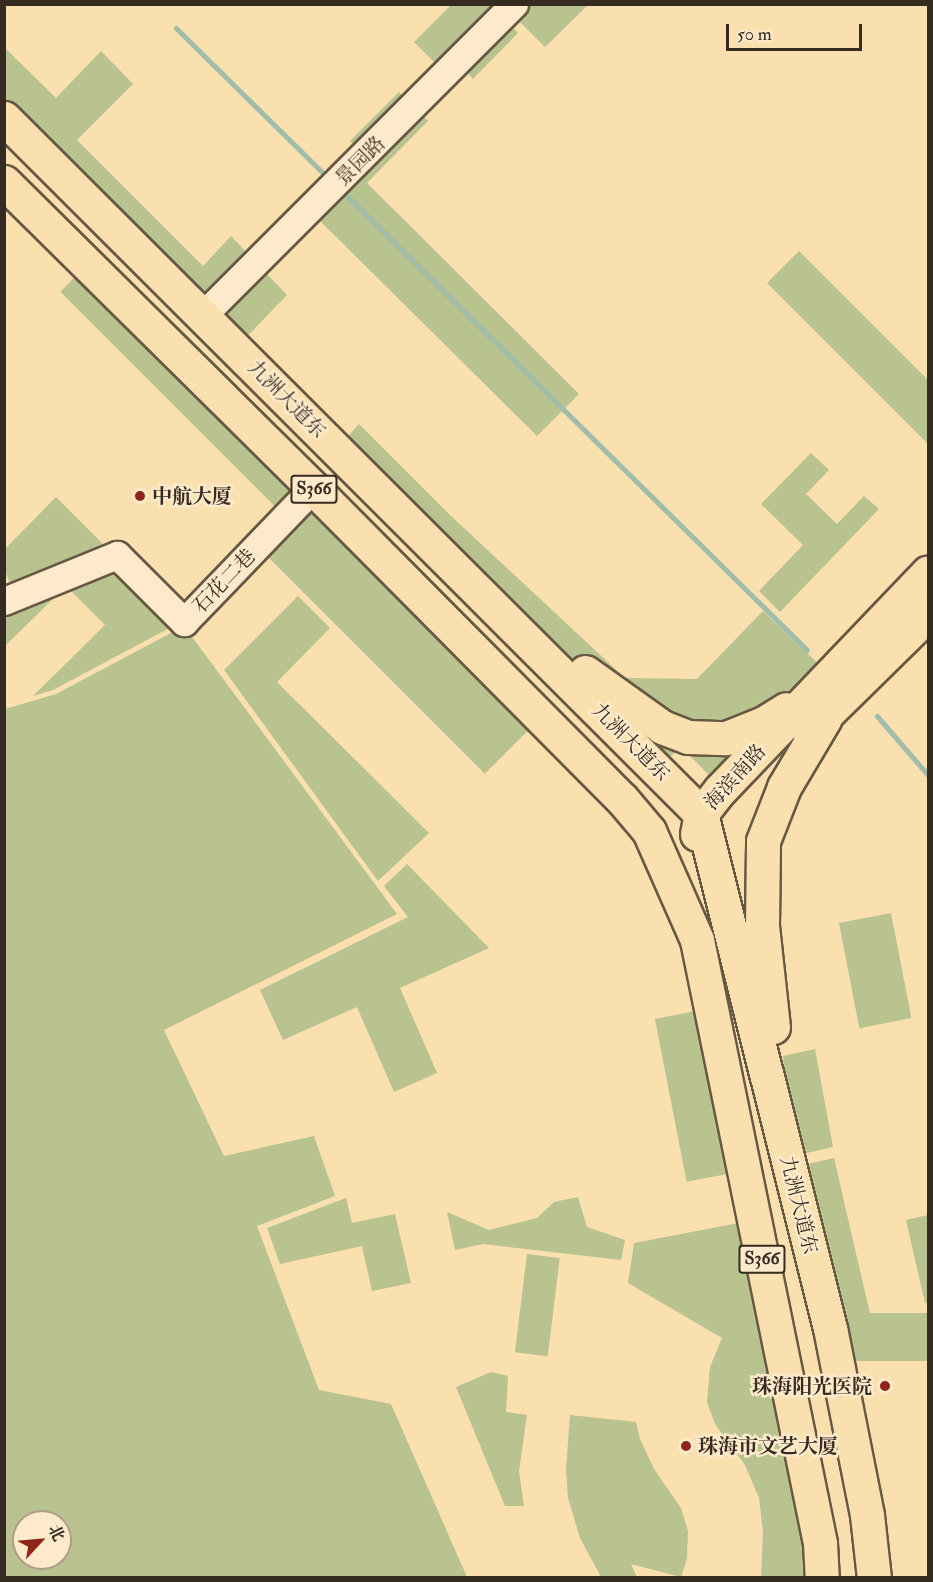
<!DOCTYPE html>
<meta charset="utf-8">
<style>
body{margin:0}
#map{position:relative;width:933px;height:1582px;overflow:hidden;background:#fadfaf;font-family:"IM FELL Double Pica","Noto Serif SC",serif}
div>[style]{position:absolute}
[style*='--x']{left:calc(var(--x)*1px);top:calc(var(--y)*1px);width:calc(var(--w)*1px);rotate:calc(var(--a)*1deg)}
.green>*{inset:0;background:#b8c38f;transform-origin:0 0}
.stream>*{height:5px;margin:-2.5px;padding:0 2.5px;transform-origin:2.5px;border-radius:2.5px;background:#9fbda8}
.roads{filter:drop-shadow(2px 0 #675844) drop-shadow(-2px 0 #675844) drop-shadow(0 2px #675844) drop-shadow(0 -2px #675844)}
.minor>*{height:27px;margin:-13.5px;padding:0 13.5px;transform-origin:13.5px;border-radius:13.5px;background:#fceacb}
.major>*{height:33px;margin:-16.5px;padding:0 16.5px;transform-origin:16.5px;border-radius:16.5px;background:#fadfaf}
.dots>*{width:16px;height:16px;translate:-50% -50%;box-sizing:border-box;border:3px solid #fceacb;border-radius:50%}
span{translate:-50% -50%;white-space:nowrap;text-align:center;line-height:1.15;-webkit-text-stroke:5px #fceacb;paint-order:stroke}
.shield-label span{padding:2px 4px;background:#fceacb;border:2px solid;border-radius:4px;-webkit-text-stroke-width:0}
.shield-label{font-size:18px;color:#362b21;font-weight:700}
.street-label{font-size:20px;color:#362b21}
.poi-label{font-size:20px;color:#362b21;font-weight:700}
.left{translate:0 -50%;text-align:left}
.right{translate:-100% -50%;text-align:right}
.frame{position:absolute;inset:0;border:6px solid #362b21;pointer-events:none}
.north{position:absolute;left:12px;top:1510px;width:60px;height:60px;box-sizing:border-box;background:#fceacb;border:2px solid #ad9e87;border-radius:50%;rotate:64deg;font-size:16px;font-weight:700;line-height:24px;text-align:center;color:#362b21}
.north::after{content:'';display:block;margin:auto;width:21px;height:27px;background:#8f2418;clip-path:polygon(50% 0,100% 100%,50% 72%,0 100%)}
.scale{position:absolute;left:726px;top:24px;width:136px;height:27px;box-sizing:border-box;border:3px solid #362b21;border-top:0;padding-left:8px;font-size:18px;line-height:21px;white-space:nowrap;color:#362b21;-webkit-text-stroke:4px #fceacb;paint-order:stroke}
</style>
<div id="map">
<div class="green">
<div style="clip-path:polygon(451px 5px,490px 5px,518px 33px,473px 79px,461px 66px,450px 78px,414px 42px)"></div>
<div style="clip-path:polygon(519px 5px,588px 5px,545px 47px,511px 13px)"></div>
<div style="clip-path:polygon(4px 47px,56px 98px,101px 51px,133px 84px,77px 140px,203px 266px,231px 236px,287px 295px,238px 346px,5px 111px)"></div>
<div style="clip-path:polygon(399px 92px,428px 121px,367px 183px,579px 394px,537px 436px,307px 208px,361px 152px,350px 141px)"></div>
<div style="clip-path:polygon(799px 251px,928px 380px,928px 444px,767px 283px)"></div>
<div style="left:85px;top:267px;width:308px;height:35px;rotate:45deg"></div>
<div style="clip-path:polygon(359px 424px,450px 515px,625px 678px,697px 679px,763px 611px,828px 673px,719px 785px,682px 748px,658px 765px,340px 445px)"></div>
<div style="clip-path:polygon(811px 453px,829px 470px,806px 494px,837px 524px,864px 496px,879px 509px,780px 612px,759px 591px,803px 545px,761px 504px)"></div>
<div style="clip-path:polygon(56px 497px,109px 550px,13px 590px,5px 571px,4px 550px)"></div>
<div style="left:315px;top:498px;width:315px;height:75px;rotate:45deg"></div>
<div style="clip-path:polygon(114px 563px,177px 624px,53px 690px,33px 696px,105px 625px,64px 584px)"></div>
<div style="clip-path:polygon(54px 588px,57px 595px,5px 646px,5px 608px)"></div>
<div style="clip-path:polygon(298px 596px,330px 628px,277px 682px,429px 833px,378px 881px,224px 670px)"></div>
<div style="clip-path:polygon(evenodd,184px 626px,397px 914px,164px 1030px,224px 1156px,314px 1136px,335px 1196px,257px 1226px,319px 1390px,391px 1404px,467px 1577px,5px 1578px,5px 709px,56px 694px,184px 626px,24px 1522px,60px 1522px,60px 1558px,24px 1558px,24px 1522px)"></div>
<div style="clip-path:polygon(407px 864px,489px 948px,400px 988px,437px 1073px,394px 1092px,357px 1007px,283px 1040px,260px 990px,408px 917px,384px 886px)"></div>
<div style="left:891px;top:913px;width:107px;height:53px;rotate:79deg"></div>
<div style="left:706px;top:1009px;width:166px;height:52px;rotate:79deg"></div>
<div style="clip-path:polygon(815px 1049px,833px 1147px,794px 1156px,783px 1056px)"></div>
<div style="left:834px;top:1158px;width:161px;height:39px;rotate:77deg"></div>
<div style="clip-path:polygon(578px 1197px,587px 1227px,625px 1240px,621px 1260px,483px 1244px,455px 1250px,447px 1212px,489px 1230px,537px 1218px,554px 1202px)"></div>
<div style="clip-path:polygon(346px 1198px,352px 1223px,395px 1214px,411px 1283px,372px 1291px,362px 1246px,280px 1264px,267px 1228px)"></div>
<div style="clip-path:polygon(928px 1215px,928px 1302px,925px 1303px,906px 1220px)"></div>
<div style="clip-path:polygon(749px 1221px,816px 1577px,761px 1577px,763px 1532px,759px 1498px,745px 1465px,715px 1424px,707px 1402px,710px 1367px,722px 1338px,628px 1283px,634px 1243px)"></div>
<div style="left:527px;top:1254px;width:33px;height:99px;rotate:7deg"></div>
<div style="left:928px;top:1313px;width:48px;height:91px;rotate:90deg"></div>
<div style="clip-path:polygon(491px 1372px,508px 1376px,506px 1412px,527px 1415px,519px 1471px,524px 1506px,505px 1506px,456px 1387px)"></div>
<div style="clip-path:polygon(570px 1415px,636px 1422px,640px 1439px,654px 1469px,681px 1508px,688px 1531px,687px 1559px,681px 1577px,631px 1564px,637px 1577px,601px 1577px,580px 1538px,568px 1498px,566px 1470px)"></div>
</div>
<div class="stream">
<div style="--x:176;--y:28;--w:215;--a:44.6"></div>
<div style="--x:340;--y:189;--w:656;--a:44.63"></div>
<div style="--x:877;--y:716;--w:78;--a:49.2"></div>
</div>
<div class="roads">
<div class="minor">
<div style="--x:203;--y:315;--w:440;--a:-45"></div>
<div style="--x:4;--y:601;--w:122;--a:-22.2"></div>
<div style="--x:117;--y:555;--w:95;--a:45"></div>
<div style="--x:184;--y:622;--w:186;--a:-46.1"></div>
</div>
<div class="major">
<div style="--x:4;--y:118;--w:985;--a:44.96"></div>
<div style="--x:701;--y:814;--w:530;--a:75.91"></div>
<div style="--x:830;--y:1328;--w:191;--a:78.8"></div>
<div style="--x:867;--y:1515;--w:63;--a:83.7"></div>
<div style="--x:4;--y:182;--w:435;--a:44.7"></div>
<div style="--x:313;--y:488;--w:438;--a:45.2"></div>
<div style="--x:622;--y:799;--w:42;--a:49.8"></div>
<div style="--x:649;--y:831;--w:119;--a:66.2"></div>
<div style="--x:697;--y:940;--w:615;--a:78.47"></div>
<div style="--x:820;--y:1543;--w:35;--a:87"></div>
<div style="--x:585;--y:672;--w:95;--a:35.5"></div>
<div style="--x:662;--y:727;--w:28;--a:21"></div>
<div style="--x:688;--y:737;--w:38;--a:2"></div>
<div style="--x:726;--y:738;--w:41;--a:-21.5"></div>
<div style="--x:764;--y:723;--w:26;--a:-32"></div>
<div style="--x:809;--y:731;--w:167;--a:-44.5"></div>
<div style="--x:697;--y:834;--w:20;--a:-79"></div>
<div style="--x:701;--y:814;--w:31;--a:-52"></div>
<div style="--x:720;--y:790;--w:301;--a:-46.3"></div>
<div style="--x:773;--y:1027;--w:102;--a:-96.2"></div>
<div style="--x:762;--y:926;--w:85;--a:-89.3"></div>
<div style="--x:763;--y:841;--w:58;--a:-68.7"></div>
<div style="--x:784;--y:787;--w:80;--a:-59.3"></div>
</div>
</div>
<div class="dots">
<div style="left:140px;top:496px;background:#8f2418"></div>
<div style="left:885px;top:1386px;background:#8f2418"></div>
<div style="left:686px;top:1446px;background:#8f2418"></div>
</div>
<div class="shield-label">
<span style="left:314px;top:489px">S366</span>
<span style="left:762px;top:1259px">S366</span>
</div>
<div class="street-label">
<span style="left:360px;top:161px;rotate:-45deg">景园路</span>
<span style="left:287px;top:399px;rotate:45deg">九洲大道东</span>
<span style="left:224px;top:581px;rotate:-46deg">石花二巷</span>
<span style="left:631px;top:742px;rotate:45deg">九洲大道东</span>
<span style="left:735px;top:777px;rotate:-48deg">海滨南路</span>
<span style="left:799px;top:1205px;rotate:76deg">九洲大道东</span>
</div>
<div class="poi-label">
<span class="left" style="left:152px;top:496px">中航大厦</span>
<span class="right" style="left:872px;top:1386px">珠海阳光医院</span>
<span class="left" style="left:698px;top:1446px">珠海市文艺大厦</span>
</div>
<div class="frame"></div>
<div class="north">北</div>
<div class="scale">50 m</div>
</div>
